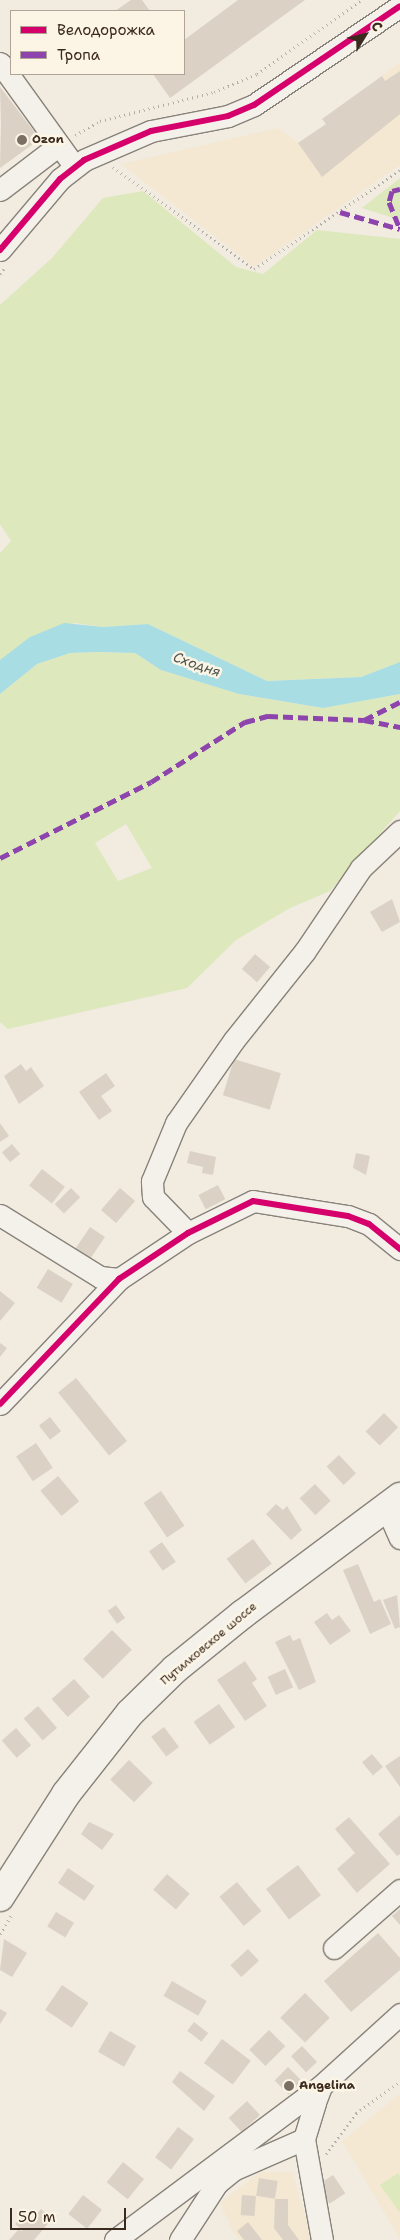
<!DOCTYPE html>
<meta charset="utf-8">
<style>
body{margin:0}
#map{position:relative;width:400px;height:2240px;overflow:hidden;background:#f1ebe0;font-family:"Shantell Sans",sans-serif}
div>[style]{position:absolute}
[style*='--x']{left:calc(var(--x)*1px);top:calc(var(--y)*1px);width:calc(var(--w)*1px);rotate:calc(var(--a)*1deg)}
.built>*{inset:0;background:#f4e8d3}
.green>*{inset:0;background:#dde9bc}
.water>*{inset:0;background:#a7dde3}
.building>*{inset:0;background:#dbd2c5;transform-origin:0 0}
.path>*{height:2.5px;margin-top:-1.25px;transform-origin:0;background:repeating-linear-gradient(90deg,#b2aea7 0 1px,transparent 0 5px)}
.roads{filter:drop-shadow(1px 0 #88827a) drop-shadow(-1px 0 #88827a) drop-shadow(0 1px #88827a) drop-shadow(0 -1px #88827a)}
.minor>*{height:21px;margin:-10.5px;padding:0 10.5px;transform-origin:10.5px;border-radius:10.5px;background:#f4f1ea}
.major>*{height:28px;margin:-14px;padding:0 14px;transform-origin:14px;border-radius:14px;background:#f4f1ea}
.quiet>*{height:5px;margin-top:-2.5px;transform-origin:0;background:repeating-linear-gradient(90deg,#8e44ad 0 10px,transparent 0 15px)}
.cycleway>*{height:6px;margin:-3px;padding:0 3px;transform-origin:3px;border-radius:3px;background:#d6006c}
.dots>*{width:14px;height:14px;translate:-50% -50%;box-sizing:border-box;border:2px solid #fcf5e5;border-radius:50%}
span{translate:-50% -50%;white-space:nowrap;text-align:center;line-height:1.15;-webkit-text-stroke:5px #fcf5e5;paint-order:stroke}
.poi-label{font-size:12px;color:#3b2a1e;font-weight:700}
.left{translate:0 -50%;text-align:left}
.street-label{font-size:12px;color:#3b2a1e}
.water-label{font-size:14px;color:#4e5550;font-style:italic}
.legend{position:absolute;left:10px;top:10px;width:175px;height:65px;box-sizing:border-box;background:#fcf5e5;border:1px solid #afa495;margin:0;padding:6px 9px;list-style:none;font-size:15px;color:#3b2a1e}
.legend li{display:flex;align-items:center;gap:10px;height:25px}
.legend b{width:25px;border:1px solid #afa495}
.north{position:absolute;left:340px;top:10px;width:50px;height:50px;-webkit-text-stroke:4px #fcf5e5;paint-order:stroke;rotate:54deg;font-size:14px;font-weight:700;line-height:20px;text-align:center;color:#3b2a1e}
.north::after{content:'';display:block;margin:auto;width:18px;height:22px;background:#3b2a1e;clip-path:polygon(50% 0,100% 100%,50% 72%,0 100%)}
.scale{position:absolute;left:10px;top:2208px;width:116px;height:22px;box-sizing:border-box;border:2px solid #3b2a1e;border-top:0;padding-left:6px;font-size:15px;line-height:18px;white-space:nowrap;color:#3b2a1e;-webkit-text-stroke:4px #fcf5e5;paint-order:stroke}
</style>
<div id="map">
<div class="built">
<div style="clip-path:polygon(400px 63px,400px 165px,254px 267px,121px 164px,278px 128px,298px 143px,326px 124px,322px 119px)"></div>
<div style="clip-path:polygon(400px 2094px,400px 2239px,342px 2141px)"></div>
<div style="clip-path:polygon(260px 2172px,292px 2172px,312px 2240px,240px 2240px,233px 2232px,220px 2203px)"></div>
</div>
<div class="green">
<div style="clip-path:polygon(400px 178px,400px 220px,362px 208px)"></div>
<div style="clip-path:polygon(143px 191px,236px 267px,263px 274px,317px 230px,400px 239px,400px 662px,361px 677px,267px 681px,148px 624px,103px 627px,74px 623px,0 660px,0 553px,11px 541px,0 524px,0 305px,52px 258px,103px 198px)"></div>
<div style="clip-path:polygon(evenodd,99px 652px,135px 653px,161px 670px,239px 694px,323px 708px,400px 694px,400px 811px,330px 891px,290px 908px,236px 940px,187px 988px,8px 1029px,0 1022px,0 694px,37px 664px,70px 653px,99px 652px,126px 824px,152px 868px,118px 881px,95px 843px,126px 824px)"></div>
<div style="clip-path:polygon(398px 2173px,400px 2176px,400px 2213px,380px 2185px)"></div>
</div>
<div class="water">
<div style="clip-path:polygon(64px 623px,103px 627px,148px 624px,267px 681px,361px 677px,400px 662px,400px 694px,323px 708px,239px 694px,161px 670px,135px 653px,99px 652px,70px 653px,37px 664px,0 694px,0 660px,30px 637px)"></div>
</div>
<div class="building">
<div style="clip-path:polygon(131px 0,142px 0,150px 11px,115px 11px)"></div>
<div style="clip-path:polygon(238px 0,305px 0,170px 98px,153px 74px,184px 74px,184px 40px)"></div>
<div style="clip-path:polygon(400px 71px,400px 114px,322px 177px,298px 143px,326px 124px,322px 119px,382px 76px,385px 81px)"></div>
<div style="clip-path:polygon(0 87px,40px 139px,0 168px,1px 124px)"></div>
<div style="clip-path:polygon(392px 899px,400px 922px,382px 932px,370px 912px)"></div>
<div style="left:255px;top:954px;width:20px;height:20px;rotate:41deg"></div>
<div style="left:234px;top:1059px;width:49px;height:38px;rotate:17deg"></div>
<div style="clip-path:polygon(21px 1064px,26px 1071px,31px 1067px,44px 1086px,19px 1104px,4px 1076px)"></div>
<div style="clip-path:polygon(106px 1073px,115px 1086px,101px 1096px,112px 1111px,99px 1120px,79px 1092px)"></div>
<div style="clip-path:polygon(0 1123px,9px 1136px,0 1142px)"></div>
<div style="left:12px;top:1144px;width:13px;height:13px;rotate:51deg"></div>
<div style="clip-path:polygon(190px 1151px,216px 1157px,213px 1175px,202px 1173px,203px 1167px,187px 1163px)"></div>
<div style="clip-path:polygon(356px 1153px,370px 1156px,366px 1175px,353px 1168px)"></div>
<div style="left:42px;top:1169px;width:29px;height:21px;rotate:38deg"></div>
<div style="left:218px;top:1185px;width:16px;height:22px;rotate:63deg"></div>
<div style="left:71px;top:1188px;width:13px;height:23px;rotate:45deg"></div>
<div style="left:120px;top:1188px;width:20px;height:29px;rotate:41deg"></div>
<div style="left:90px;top:1227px;width:18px;height:26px;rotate:34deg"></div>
<div style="left:48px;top:1269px;width:29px;height:22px;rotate:31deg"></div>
<div style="clip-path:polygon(0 1291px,15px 1303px,0 1321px)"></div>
<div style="clip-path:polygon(0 1343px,7px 1348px,0 1357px)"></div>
<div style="left:76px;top:1378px;width:81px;height:23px;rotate:51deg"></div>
<div style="left:384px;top:1413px;width:20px;height:26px;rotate:45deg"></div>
<div style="left:50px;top:1417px;width:18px;height:14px;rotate:52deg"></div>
<div style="left:36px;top:1443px;width:30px;height:24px;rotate:56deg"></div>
<div style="left:339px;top:1455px;width:25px;height:17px;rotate:47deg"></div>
<div style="left:58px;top:1476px;width:33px;height:23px;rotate:50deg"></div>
<div style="left:315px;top:1484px;width:23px;height:21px;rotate:47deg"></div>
<div style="left:161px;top:1491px;width:42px;height:21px;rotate:56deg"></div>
<div style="clip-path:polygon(276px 1504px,283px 1510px,287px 1506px,302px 1530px,291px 1540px,266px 1514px)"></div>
<div style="left:253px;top:1539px;width:31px;height:33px;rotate:53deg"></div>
<div style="left:162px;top:1542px;width:24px;height:16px;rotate:55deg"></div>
<div style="clip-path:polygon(358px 1564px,374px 1602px,380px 1599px,391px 1624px,370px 1634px,343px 1570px)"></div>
<div style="clip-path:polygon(397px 1595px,400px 1627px,395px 1629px,383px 1600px)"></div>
<div style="left:116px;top:1605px;width:16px;height:10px;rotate:55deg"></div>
<div style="clip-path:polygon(327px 1613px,332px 1620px,339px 1615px,351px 1631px,330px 1645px,314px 1622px)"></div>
<div style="left:112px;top:1630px;width:28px;height:41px;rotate:45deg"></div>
<div style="clip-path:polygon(290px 1635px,293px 1641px,300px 1638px,316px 1682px,299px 1690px,275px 1642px)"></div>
<div style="clip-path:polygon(245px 1661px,257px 1679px,252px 1683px,267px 1706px,245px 1721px,217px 1680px)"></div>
<div style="left:285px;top:1669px;width:20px;height:19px;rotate:66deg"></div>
<div style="left:74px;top:1679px;width:24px;height:30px;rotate:48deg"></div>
<div style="left:219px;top:1704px;width:28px;height:31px;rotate:55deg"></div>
<div style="left:38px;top:1706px;width:29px;height:19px;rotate:49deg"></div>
<div style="left:164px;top:1727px;width:25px;height:16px;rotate:53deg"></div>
<div style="left:16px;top:1728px;width:23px;height:19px;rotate:49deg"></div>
<div style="left:372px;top:1754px;width:17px;height:13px;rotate:50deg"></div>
<div style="clip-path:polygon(400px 1756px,400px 1787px,385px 1766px)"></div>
<div style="left:129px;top:1760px;width:33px;height:27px;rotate:44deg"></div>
<div style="clip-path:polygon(400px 1815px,400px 1854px,397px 1856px,378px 1834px)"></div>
<div style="clip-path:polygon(349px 1817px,390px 1864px,357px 1893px,337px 1869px,355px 1853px,335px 1829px)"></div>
<div style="clip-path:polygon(89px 1822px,114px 1834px,102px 1850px,81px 1834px)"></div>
<div style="left:298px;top:1865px;width:38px;height:40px;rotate:53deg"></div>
<div style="left:68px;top:1868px;width:32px;height:18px;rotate:34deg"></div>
<div style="left:167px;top:1874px;width:30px;height:21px;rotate:41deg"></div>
<div style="left:237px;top:1882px;width:38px;height:23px;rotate:50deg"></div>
<div style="clip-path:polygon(400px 1909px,400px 1925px,392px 1916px)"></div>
<div style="left:56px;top:1912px;width:21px;height:17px;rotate:31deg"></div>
<div style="clip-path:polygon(378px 1933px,400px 1958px,400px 1970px,351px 2012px,324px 1981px)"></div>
<div style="clip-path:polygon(4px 1939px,27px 1953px,12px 1977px,0 1970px)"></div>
<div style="left:248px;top:1949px;width:16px;height:24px;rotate:47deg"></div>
<div style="left:172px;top:1981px;width:40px;height:17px;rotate:30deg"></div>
<div style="left:62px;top:1985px;width:32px;height:30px;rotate:34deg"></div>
<div style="left:305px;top:1993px;width:35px;height:35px;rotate:45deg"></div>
<div style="clip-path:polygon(0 2009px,7px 2013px,0 2024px)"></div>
<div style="left:194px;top:2022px;width:18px;height:11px;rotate:38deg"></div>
<div style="left:269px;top:2030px;width:23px;height:28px;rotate:45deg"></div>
<div style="left:110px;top:2031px;width:30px;height:24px;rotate:30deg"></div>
<div style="left:222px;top:2039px;width:36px;height:30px;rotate:37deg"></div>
<div style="left:302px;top:2046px;width:22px;height:15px;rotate:47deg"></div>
<div style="left:288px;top:2067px;width:20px;height:19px;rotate:45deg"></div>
<div style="clip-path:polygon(180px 2071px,215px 2096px,204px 2111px,172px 2082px)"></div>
<div style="left:247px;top:2101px;width:19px;height:25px;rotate:47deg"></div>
<div style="left:178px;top:2127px;width:20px;height:38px;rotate:37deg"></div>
<div style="left:123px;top:2162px;width:27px;height:26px;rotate:39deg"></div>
<div style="left:333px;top:2175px;width:22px;height:19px;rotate:56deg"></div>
<div style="left:259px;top:2178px;width:19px;height:18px;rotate:9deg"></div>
<div style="left:83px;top:2195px;width:24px;height:24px;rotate:38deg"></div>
<div style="left:242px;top:2195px;width:14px;height:20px;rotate:4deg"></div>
<div style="clip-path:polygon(275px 2199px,288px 2199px,288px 2225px,299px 2240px,283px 2240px,274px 2228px)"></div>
<div style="clip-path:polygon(41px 2209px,52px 2219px,34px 2240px,9px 2240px,18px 2230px,23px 2231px,15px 2224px,22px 2217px,29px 2223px)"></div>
<div style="clip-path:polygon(248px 2222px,262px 2240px,244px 2240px,237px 2231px)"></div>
</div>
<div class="path">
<div style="--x:75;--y:135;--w:29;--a:-29"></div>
<div style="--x:100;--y:121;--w:118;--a:-14.3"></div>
<div style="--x:214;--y:92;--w:47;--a:-22.7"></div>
<div style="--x:257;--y:74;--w:128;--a:-35.4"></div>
<div style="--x:113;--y:167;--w:174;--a:35.9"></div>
<div style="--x:254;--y:269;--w:176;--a:-34.1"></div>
<div style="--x:0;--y:274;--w:8;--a:-50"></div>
<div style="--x:0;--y:1934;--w:21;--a:-59"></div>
<div style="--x:326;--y:2154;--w:51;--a:-53.8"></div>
<div style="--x:356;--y:2113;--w:54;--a:-35.2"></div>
</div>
<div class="roads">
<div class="minor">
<div style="--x:0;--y:63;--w:128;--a:54.2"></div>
<div style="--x:0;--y:190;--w:74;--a:-37.3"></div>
<div style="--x:0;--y:250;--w:93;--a:-49.8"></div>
<div style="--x:60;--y:179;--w:31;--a:-38"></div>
<div style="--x:84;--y:160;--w:73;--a:-23.4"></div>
<div style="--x:151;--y:131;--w:78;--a:-11"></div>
<div style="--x:228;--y:116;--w:28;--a:-23"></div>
<div style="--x:254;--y:105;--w:176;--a:-34.1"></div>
<div style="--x:0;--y:1215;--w:118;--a:31.8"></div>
<div style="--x:100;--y:1277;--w:19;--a:6"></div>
<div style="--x:188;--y:1233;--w:50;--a:-134.2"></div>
<div style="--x:153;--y:1197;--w:16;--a:-94"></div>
<div style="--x:152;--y:1181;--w:63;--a:-67.5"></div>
<div style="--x:176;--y:1123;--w:101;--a:-55.1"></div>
<div style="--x:234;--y:1040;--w:114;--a:-51.4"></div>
<div style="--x:305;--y:951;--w:100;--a:-56"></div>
<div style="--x:361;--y:868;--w:54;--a:-43.5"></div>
<div style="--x:0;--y:1404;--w:173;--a:-46.4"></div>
<div style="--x:119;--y:1279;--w:83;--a:-33.7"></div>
<div style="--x:188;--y:1233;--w:72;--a:-26.2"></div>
<div style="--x:253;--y:1201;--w:96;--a:9"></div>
<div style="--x:348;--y:1216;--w:22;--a:21"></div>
<div style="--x:369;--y:1224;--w:40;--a:39"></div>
<div style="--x:386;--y:1507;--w:34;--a:66"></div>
<div style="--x:334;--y:1948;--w:88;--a:-41.3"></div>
<div style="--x:115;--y:2240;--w:257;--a:-36.8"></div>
<div style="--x:180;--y:2240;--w:68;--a:-57"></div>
<div style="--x:217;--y:2183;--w:21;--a:-39"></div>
<div style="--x:233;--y:2170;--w:77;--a:-23.6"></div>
<div style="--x:322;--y:2240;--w:103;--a:-100.1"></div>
<div style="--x:304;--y:2139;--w:39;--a:-73"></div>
<div style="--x:315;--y:2102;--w:17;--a:-69"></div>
<div style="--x:321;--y:2086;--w:107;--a:-42.3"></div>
</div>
<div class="major">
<div style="--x:0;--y:1897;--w:122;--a:-57.3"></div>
<div style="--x:66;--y:1794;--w:103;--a:-51.7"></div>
<div style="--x:130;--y:1713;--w:63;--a:-44.4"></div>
<div style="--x:175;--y:1669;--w:87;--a:-39"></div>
<div style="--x:243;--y:1614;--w:196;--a:-36.7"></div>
</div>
</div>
<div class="quiet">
<div style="--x:400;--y:189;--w:8;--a:166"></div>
<div style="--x:392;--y:191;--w:11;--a:105"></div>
<div style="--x:389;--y:202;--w:29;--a:68"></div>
<div style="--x:340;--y:212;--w:62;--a:15.8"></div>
<div style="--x:364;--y:720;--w:40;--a:-26.6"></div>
<div style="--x:0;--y:858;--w:169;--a:-26.7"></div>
<div style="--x:151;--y:782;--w:112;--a:-32.6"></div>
<div style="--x:245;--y:722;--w:24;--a:-15"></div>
<div style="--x:268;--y:716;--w:96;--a:2.4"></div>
<div style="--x:364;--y:720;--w:37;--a:11"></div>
</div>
<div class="cycleway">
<div style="--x:0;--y:250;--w:93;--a:-49.8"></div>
<div style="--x:60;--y:179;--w:31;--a:-38"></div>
<div style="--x:84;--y:160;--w:73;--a:-23.4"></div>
<div style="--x:151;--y:131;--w:78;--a:-11"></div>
<div style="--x:228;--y:116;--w:28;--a:-23"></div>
<div style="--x:254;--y:105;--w:176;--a:-34.1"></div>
<div style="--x:0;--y:1404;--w:173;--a:-46.4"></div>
<div style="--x:119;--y:1279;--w:83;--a:-33.7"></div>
<div style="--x:188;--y:1233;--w:72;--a:-26.2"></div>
<div style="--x:253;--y:1201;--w:96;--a:9"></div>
<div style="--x:348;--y:1216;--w:22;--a:21"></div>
<div style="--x:369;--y:1224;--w:40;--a:39"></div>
</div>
<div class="dots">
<div style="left:22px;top:140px;background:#7b6e62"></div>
<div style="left:289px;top:2086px;background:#7b6e62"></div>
</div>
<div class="poi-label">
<span class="left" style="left:32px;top:140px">Ozon</span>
<span class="left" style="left:299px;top:2086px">Angelina</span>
</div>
<div class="street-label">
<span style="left:209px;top:1644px;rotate:-40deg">Путилковское шоссе</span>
</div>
<div class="water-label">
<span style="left:197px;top:664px;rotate:19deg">Сходня</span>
</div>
<ul class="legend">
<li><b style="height:6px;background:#d6006c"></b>Велодорожка</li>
<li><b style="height:6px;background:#8e44ad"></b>Тропа</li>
</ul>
<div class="north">С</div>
<div class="scale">50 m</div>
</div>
